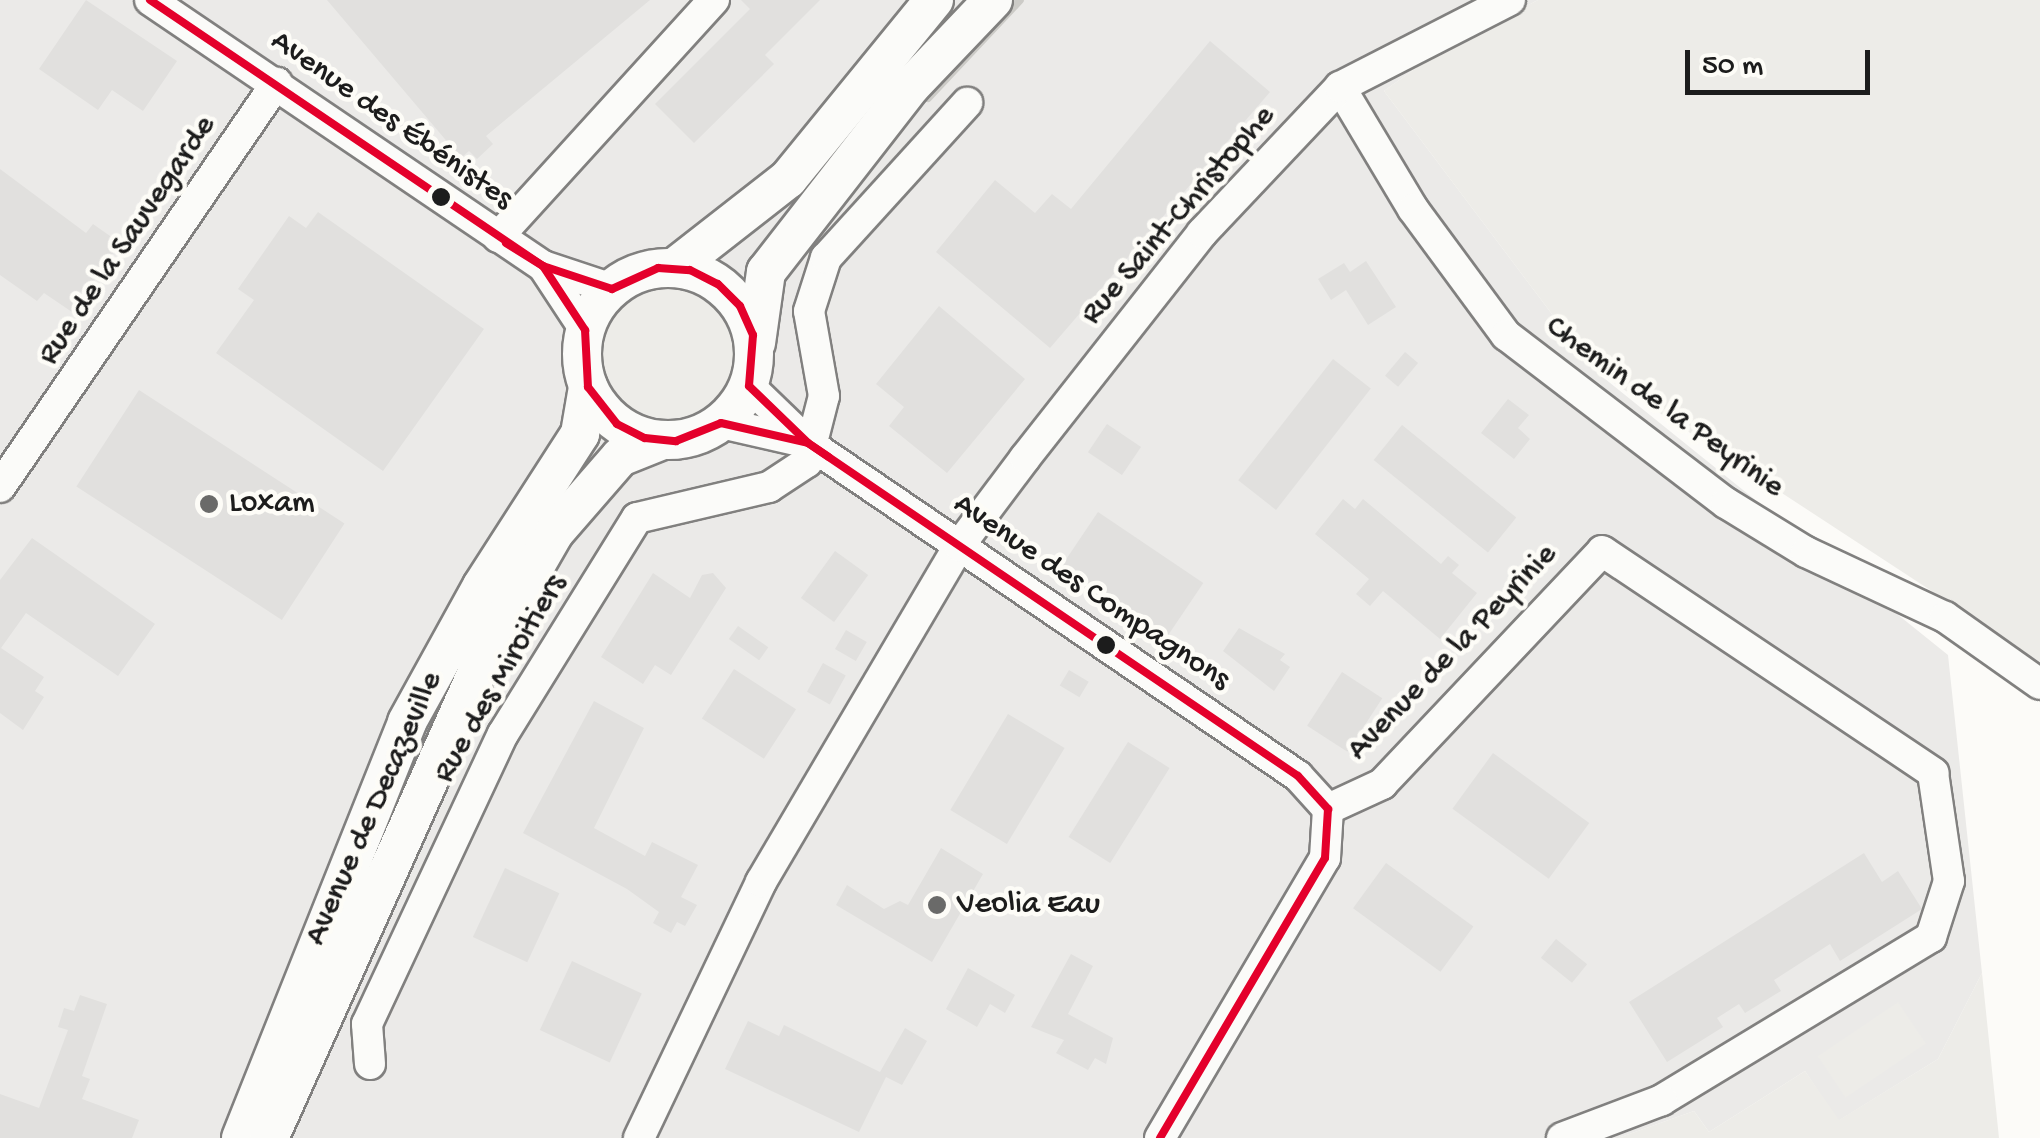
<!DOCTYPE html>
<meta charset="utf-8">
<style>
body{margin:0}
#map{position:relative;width:2040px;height:1138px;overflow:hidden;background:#fcfbf8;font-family:"Gochi Hand",sans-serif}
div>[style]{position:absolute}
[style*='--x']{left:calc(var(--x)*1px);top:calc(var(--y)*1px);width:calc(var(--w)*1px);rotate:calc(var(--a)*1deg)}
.built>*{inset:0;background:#ebeae8}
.green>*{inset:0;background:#edece8;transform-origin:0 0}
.round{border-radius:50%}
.stream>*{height:8px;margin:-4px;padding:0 4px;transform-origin:4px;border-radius:4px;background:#cccbc7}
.building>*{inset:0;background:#e1e0de;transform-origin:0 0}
.roads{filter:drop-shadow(2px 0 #81807f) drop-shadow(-2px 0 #81807f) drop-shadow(0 2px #81807f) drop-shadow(0 -2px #81807f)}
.minor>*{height:30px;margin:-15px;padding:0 15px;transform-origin:15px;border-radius:15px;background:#fbfbf9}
.major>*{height:38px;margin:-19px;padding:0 19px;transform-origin:19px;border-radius:19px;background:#fbfbf9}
.major>.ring{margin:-19px;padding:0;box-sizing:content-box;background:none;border:38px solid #fbfbf9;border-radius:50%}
.bus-1>*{height:8px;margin:-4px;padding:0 4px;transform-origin:4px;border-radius:4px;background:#e4002b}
.dots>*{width:28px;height:28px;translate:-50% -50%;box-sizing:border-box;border:5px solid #fdfcf7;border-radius:50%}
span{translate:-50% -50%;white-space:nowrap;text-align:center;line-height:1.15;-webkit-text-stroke:9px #fdfcf7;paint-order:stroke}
.street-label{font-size:32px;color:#1c1c1c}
.poi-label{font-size:32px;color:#1c1c1c}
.left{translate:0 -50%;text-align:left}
.scale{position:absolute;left:1685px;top:50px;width:185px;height:45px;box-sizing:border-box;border:5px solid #1c1c1c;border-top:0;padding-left:12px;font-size:30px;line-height:35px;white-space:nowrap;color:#1c1c1c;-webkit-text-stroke:8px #fdfcf7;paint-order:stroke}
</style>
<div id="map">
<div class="built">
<div style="clip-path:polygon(0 0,1538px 0,1441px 50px,1384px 91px,1594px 370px,1948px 655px,1982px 973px,1938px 1059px,1838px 1121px,1805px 1071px,1709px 1132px,1694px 1111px,1618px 1138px,0 1138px)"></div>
</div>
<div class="green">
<div style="clip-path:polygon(1538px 0,2040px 0,2040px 662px,1594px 370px,1384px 91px,1441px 50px)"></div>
<div class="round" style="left:603px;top:287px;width:132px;height:132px"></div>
<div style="clip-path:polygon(1982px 973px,1999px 1138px,1618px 1138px,1694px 1111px,1709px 1132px,1805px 1071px,1839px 1120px,1938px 1059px)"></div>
<div style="left:1898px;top:1002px;width:50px;height:97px;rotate:56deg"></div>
</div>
<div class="stream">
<div style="--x:928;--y:98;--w:134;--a:-46.8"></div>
</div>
<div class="building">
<div style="clip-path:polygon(86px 0,177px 61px,143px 111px,112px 90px,98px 110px,39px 69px)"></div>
<div style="clip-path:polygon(327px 0,650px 0,486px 136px,493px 144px,477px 159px,469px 151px,461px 158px)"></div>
<div style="clip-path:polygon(741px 0,820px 0,765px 55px,774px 64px,694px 143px,655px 104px,750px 9px)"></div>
<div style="clip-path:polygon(1210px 41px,1270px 92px,1050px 348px,936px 252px,995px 180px,1035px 213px,1052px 194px,1071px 209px)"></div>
<div style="clip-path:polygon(0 169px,86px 233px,93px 224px,120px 243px,72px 312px,44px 293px,37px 301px,0 275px)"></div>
<div style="clip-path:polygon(318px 212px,484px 329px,383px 471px,216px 353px,254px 300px,238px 289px,289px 216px,306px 228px)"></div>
<div style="clip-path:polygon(1366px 261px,1396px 307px,1368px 325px,1346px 290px,1331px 300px,1318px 279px,1344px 263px,1350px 272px)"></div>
<div style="clip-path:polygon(939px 306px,1025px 379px,947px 473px,889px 426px,904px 407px,876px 384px)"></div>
<div style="left:1405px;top:352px;width:17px;height:31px;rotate:40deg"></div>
<div style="left:1333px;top:359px;width:48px;height:154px;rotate:38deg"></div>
<div style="left:139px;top:390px;width:245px;height:115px;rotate:33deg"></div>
<div style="clip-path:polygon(1508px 399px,1529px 415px,1518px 428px,1530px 439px,1514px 459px,1481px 433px)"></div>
<div style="left:1107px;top:424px;width:41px;height:34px;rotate:34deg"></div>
<div style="left:1402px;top:425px;width:147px;height:45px;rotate:39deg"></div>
<div style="clip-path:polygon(1343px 499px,1355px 509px,1363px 499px,1441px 564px,1448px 556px,1459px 565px,1452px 573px,1477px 593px,1440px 639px,1383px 591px,1370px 606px,1356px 594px,1369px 579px,1315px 534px)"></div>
<div style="left:1098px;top:512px;width:127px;height:69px;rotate:34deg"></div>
<div style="clip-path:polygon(32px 538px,155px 624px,118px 676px,26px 613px,1px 648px,44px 677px,35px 691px,44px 697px,23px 730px,0 713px,0 580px)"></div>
<div style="left:835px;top:551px;width:41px;height:58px;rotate:36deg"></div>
<div style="clip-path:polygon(653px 573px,690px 598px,702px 575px,713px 573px,726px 588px,671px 675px,655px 665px,643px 684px,601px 657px)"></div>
<div style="left:738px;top:626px;width:37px;height:16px;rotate:35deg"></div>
<div style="clip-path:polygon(1239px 628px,1285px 654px,1280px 660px,1290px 667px,1274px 691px,1223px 651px)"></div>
<div style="left:846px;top:630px;width:24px;height:22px;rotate:30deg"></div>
<div style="left:823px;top:663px;width:26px;height:33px;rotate:29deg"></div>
<div style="left:734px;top:669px;width:74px;height:59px;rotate:33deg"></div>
<div style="left:1069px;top:670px;width:23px;height:18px;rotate:31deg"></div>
<div style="left:1342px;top:672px;width:48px;height:64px;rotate:33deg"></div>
<div style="clip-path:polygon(594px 701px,644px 728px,594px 828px,645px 856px,652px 842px,698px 865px,681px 897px,697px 905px,685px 926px,677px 922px,671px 933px,653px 923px,659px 912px,627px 889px,523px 833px)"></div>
<div style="left:1008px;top:714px;width:66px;height:112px;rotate:31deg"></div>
<div style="left:1128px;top:742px;width:49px;height:112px;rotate:32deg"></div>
<div style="left:1493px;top:753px;width:119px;height:69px;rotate:36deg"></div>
<div style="clip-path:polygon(941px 848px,983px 874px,932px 962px,836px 905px,847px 885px,884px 909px,900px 901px,908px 905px)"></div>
<div style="clip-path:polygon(1864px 853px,1882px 882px,1898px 871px,1922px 909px,1840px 961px,1830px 944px,1774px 980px,1781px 991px,1745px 1013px,1739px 1004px,1717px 1018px,1723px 1027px,1667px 1062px,1629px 1002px)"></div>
<div style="left:1386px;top:863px;width:108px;height:56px;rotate:36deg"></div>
<div style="left:505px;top:868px;width:60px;height:76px;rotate:25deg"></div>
<div style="left:1556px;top:939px;width:40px;height:24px;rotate:39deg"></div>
<div style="clip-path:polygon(1071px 954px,1093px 966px,1068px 1014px,1113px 1038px,1106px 1064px,1095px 1058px,1088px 1070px,1056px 1053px,1064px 1040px,1031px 1027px)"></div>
<div style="left:572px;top:961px;width:77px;height:76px;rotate:25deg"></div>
<div style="clip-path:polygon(968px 968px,1015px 995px,1005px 1013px,990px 1004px,977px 1027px,946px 1009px)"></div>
<div style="clip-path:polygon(80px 995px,107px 1004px,82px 1076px,90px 1079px,82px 1099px,139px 1120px,132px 1138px,0 1138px,0 1094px,39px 1108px,68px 1030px,58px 1027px,64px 1008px,74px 1011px)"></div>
<div style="clip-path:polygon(748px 1021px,779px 1036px,784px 1025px,880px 1072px,905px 1028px,927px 1041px,902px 1085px,886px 1077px,859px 1132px,725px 1069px)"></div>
</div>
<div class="roads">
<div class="minor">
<div style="--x:150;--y:0;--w:475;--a:34.1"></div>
<div style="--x:543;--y:266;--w:73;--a:18.4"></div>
<div style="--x:1340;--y:87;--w:142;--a:59.1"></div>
<div style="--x:1413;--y:209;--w:157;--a:53.6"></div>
<div style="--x:1506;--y:335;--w:277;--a:37.4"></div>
<div style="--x:1726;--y:503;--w:94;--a:31.5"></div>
<div style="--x:1806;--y:552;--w:153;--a:25.1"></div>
<div style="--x:1945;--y:617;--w:116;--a:35.2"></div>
<div style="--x:498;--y:237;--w:321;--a:-47.7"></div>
<div style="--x:543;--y:266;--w:77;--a:56.7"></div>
<div style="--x:749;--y:386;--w:82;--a:44"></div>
<div style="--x:808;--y:443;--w:592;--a:34.2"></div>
<div style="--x:1298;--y:776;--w:45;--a:47.7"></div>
<div style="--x:721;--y:423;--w:89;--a:12.9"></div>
<div style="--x:0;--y:487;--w:490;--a:-55.6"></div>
<div style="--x:1328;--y:809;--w:60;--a:-24.8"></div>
<div style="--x:1382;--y:784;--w:320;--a:-46.6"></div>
<div style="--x:1602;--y:551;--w:399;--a:33.8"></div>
<div style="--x:1933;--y:773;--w:109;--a:81.6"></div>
<div style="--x:1949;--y:881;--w:59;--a:107.8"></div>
<div style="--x:1931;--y:937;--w:315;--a:148.8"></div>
<div style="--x:1662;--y:1100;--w:107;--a:159.2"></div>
<div style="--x:370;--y:1064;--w:40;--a:-94.3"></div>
<div style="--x:367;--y:1024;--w:320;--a:-64.9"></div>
<div style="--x:503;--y:734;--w:254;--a:-58.2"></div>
<div style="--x:637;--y:518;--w:136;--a:-13.2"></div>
<div style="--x:769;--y:487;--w:45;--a:-33.3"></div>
<div style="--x:807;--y:462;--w:68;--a:-75.6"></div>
<div style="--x:824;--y:396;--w:86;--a:-100"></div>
<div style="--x:809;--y:311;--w:56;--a:-72.2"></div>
<div style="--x:826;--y:258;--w:210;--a:-47.7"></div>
<div style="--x:639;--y:1138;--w:284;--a:-64.5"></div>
<div style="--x:761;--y:882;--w:390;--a:-59.5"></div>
<div style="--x:959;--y:546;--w:110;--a:-53.1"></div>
<div style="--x:1025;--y:458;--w:286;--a:-51.8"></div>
<div style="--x:1202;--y:233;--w:201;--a:-46.6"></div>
<div style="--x:1340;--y:87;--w:191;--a:-27.1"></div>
<div style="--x:1160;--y:1138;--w:325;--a:-59.5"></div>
<div style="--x:1325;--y:858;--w:49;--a:-86.5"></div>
</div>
<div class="major">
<div class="ring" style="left:582px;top:268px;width:134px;height:134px"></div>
<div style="--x:674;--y:268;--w:145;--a:-38"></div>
<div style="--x:788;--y:179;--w:231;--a:-50.8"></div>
<div style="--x:756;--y:343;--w:72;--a:-82"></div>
<div style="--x:766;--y:272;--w:236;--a:-52.1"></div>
<div style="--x:911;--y:86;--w:119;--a:-46.4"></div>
<div style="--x:241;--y:1138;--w:448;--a:-68.2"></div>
<div style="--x:407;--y:722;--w:155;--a:-61.1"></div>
<div style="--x:482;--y:586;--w:181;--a:-57.2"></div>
<div style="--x:580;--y:434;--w:48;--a:-80.3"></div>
<div style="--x:269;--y:1138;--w:537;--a:-65.92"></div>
<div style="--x:488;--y:648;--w:133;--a:-60.1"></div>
<div style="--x:554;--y:533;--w:101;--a:-49"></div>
<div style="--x:620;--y:457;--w:43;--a:-21.8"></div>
</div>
</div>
<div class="bus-1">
<div style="--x:150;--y:0;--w:475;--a:34.1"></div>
<div style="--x:543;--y:266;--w:73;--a:18.4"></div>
<div style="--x:612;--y:289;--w:51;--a:-24.5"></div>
<div style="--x:658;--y:268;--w:32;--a:4"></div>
<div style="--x:690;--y:270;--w:31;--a:27"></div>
<div style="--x:718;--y:284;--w:31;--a:45"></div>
<div style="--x:740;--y:306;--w:32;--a:66"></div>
<div style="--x:753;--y:335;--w:51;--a:94.5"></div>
<div style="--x:749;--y:386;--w:82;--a:44"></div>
<div style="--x:808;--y:443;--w:592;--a:34.2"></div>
<div style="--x:1298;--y:776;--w:45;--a:47.7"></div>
<div style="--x:506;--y:243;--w:44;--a:31.9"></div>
<div style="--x:543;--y:266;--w:77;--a:56.7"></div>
<div style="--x:585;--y:330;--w:57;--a:87"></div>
<div style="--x:588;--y:387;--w:47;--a:51.9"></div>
<div style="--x:617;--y:424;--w:31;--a:27"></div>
<div style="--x:645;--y:438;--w:31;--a:6"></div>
<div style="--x:676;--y:441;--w:48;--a:-21.8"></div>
<div style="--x:721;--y:423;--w:89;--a:12.9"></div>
<div style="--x:808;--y:443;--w:25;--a:34"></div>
<div style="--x:1160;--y:1138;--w:325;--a:-59.5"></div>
<div style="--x:1325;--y:858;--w:49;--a:-86.5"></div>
</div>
<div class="dots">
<div style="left:441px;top:197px;background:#1c1c1c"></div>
<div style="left:209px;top:504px;background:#6a6a69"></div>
<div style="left:1106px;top:645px;background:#1c1c1c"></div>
<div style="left:937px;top:905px;background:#6a6a69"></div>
</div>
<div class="street-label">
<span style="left:391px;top:121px;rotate:35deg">Avenue des Ébénistes</span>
<span style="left:1179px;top:216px;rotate:-49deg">Rue Saint-Christophe</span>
<span style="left:128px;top:241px;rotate:-56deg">Rue de la Sauvegarde</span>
<span style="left:1664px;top:408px;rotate:36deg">Chemin de la Peyrinie</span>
<span style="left:1091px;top:593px;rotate:34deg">Avenue des Compagnons</span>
<span style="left:1453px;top:653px;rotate:-46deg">Avenue de la Peyrinie</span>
<span style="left:501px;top:679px;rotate:-60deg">Rue des Miroitiers</span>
<span style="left:375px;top:809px;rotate:-66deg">Avenue de Decazeville</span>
</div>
<div class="poi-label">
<span class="left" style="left:229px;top:504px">Loxam</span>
<span class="left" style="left:957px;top:905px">Veolia Eau</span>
</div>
<div class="scale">50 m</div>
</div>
